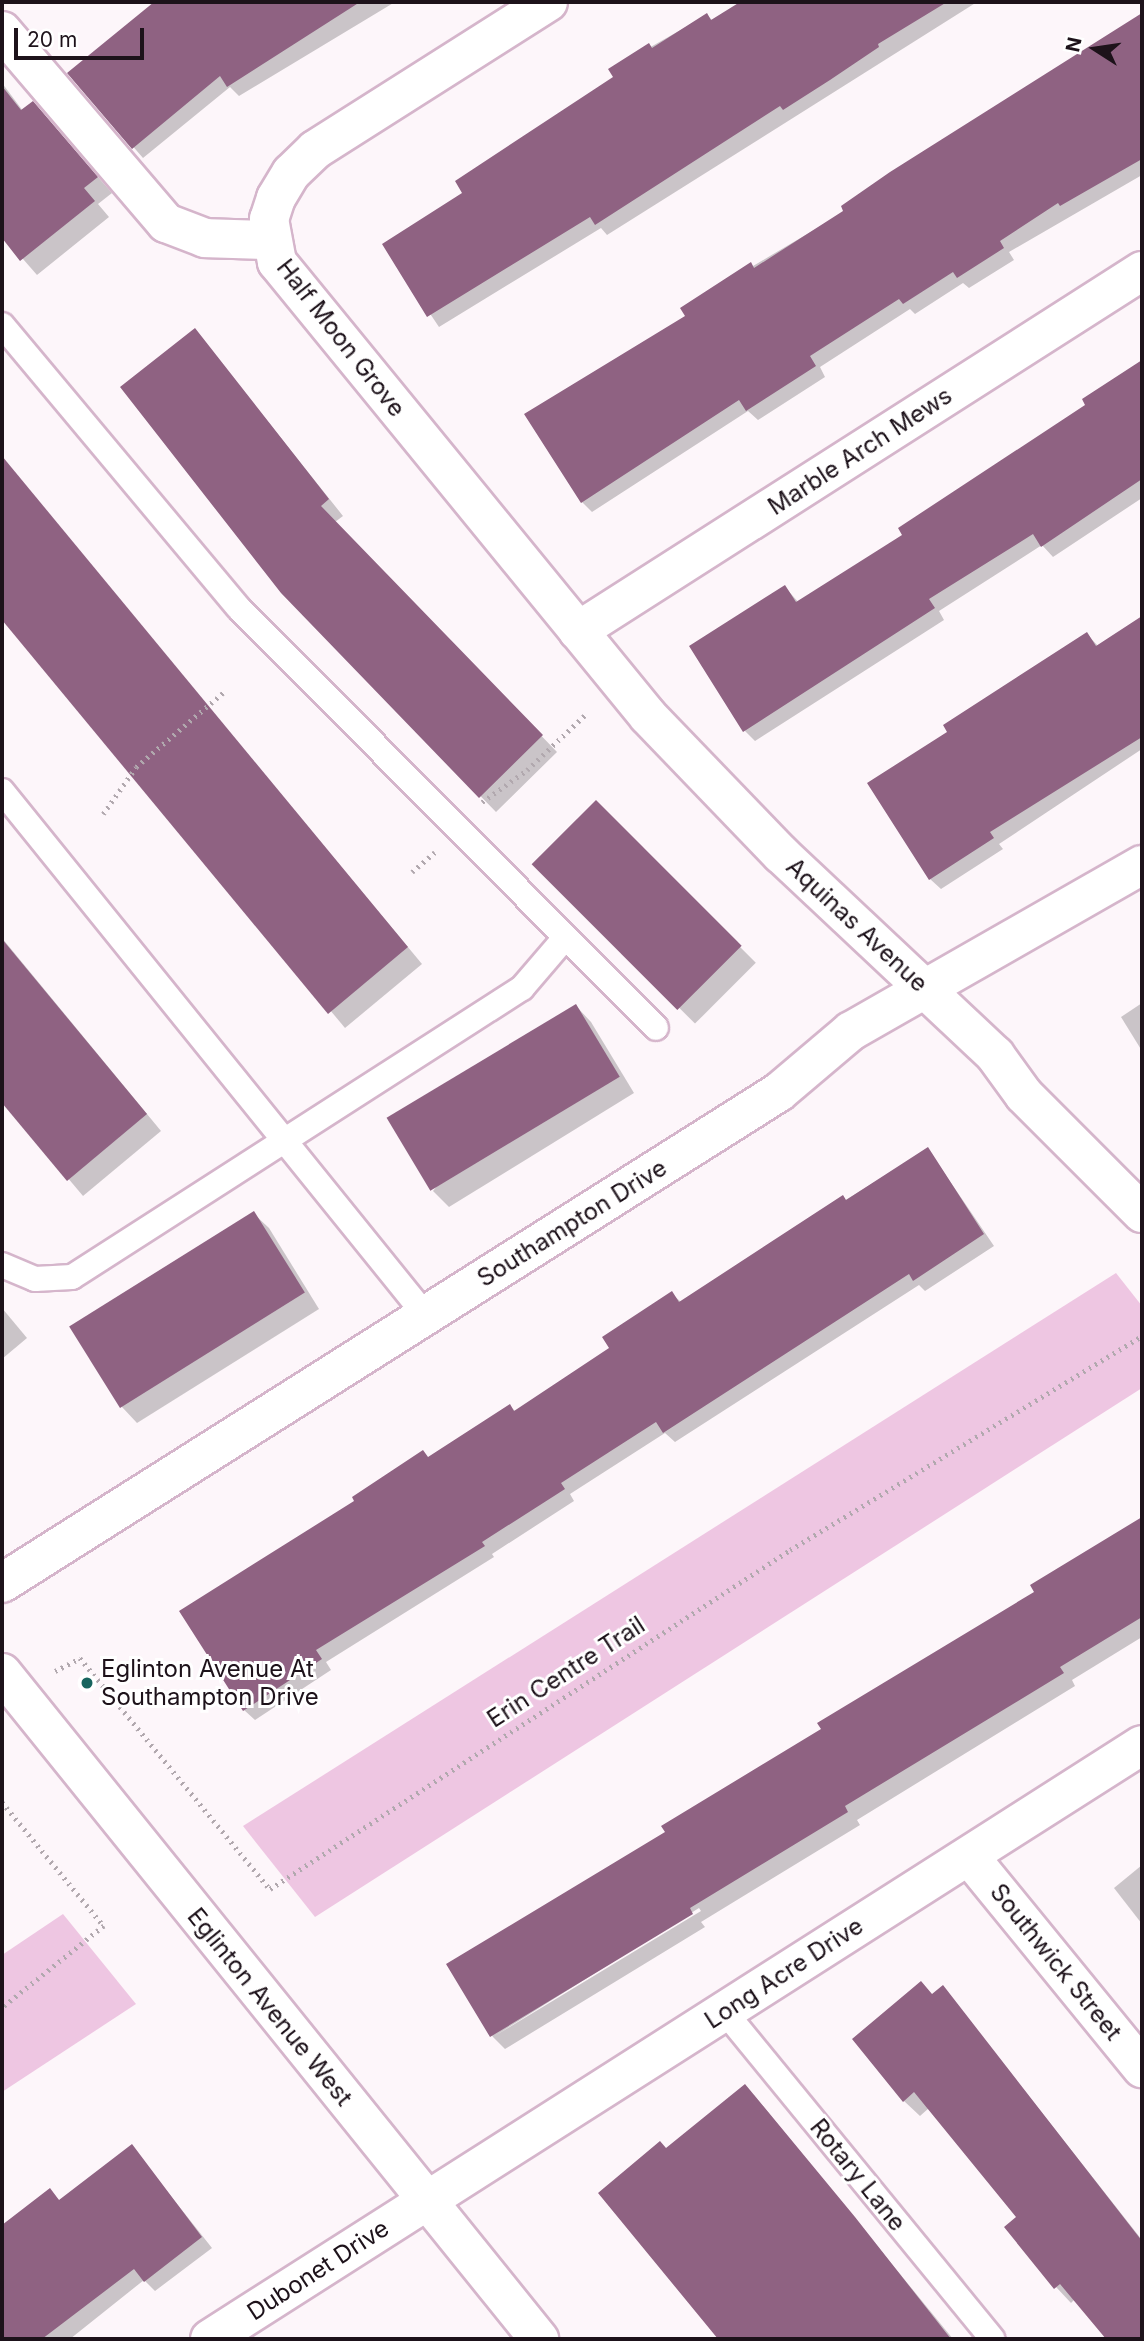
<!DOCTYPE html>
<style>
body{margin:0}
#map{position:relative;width:1144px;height:2341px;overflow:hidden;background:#fdf6fa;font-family:Inter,sans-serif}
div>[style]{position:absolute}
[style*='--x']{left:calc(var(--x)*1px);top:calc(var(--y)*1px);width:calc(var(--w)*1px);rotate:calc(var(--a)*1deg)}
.green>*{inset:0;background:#eec6e2}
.shadow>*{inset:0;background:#0003;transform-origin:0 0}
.building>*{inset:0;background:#8f6282;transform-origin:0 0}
.path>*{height:4.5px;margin-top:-2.25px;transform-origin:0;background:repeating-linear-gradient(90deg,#b1a8ae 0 2px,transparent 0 7px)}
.roads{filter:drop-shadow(2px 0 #d5b5cb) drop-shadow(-2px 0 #d5b5cb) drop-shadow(0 2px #d5b5cb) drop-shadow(0 -2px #d5b5cb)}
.lane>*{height:24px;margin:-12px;padding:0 12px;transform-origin:12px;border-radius:12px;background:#fff}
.street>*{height:38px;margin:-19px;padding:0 19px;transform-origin:19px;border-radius:19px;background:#fff}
.primary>*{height:38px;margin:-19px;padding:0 19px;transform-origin:19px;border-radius:19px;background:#fff}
.dots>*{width:19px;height:19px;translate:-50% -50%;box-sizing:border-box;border:4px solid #fff;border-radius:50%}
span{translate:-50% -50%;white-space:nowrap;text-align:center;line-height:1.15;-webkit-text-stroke:6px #fff;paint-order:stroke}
.street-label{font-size:24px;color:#1d121a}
.poi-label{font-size:24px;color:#1d121a}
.left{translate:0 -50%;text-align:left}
.frame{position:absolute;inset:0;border:4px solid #1d121a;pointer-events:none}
.north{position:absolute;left:1060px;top:14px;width:70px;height:70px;-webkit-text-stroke:5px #fff;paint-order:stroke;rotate:282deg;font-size:19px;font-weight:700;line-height:28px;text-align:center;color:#1d121a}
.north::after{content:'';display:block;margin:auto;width:24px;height:32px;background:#1d121a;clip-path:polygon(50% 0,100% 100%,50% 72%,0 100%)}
.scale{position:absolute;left:14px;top:28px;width:130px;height:32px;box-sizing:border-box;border:4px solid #1d121a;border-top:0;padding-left:9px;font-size:21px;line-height:24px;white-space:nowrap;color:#1d121a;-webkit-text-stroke:5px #fff;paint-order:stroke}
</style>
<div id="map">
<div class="green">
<div style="clip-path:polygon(1116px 1273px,1142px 1306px,1142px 1388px,315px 1917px,243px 1826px)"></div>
<div style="clip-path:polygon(63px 1914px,136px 2004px,2px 2092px,2px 1955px)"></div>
</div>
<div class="shadow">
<div style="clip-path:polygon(157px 2px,395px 2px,239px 96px,230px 87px,143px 158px,69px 73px)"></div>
<div style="clip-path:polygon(743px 2px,977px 2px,607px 235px,601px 228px,439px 327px,384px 245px,465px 193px,615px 77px,610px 70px,707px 15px,713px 21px)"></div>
<div style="clip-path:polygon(1142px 15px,1142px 175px,1009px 252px,1014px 260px,969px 288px,963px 283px,915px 314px,910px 309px,820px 367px,825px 377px,758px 420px,748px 411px,592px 512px,582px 502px,688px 316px,682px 308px,846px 211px,891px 173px)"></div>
<div style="clip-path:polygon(2px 83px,23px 111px,33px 103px,112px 193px,98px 204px,109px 217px,37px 275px,2px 235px)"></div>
<div style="clip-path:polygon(195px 330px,343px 516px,335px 522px,557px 752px,496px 812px,282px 592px)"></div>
<div style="clip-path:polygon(1142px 362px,1142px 498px,1053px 557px,1042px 545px,939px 611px,944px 620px,755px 741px,745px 731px,785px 587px,799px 603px,905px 535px,1088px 405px,1084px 400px)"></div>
<div style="clip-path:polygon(9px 467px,422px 964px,345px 1028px,2px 617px,2px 474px)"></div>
<div style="clip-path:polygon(1142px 618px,1142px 749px,999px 844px,1003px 849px,941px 889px,930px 879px,950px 732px,1087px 634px,1098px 646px)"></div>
<div style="left:596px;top:803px;width:226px;height:86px;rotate:45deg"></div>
<div style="clip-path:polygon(2px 938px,161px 1131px,83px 1196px,2px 1100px)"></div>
<div style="clip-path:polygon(1142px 1003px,1142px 1051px,1121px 1017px)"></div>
<div style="clip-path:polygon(576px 1006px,591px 1022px,634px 1093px,449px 1207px,433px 1191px)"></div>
<div style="clip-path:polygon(928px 1149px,994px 1246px,925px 1291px,919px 1285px,675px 1442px,665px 1433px,570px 1494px,574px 1501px,492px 1554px,494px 1557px,326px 1662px,331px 1670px,255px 1720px,244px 1710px,429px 1459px,510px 1406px,516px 1412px,611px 1348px,671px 1293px,681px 1302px)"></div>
<div style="clip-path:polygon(253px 1213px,269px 1228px,319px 1309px,137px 1423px,122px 1407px,72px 1327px)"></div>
<div style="clip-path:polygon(2px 1308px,27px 1338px,2px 1359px)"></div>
<div style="clip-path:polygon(1142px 1519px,1142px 1637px,1072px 1680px,1075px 1686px,857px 1820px,860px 1825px,701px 1922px,705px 1927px,505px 2049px,493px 2037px,701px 1911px,699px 1908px,493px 2037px,449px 1965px,667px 1833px,1037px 1592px,1033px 1586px)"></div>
<div style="clip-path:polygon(1142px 1865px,1142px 1924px,1114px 1888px)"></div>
<div style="clip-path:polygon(943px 1987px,1142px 2240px,1142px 2339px,1108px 2339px,1075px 2299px,1071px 2303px,1056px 2287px,1018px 2218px,929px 2108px,920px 2116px,904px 2101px,933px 1995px)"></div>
<div style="clip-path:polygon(754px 2095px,953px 2339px,720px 2339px,600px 2193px)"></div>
<div style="clip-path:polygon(132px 2147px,212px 2248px,155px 2291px,144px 2280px,70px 2339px,2px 2339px,2px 2227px,49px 2191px,60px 2201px)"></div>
</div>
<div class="building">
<div style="clip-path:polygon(154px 2px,360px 2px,227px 87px,220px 76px,132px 149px,67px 73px)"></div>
<div style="clip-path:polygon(740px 2px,947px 2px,878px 44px,879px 47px,830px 80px,783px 110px,780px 106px,595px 225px,590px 217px,427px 317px,382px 244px,462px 193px,455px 181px,613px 77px,608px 69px,649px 43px,652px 48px,707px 13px,711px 20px)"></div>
<div style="clip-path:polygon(1142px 13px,1142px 159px,1060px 206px,1058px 203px,1000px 241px,1004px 248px,957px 278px,953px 272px,903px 304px,899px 299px,810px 356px,816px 366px,746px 411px,739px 400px,581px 503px,524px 414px,685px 316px,680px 308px,751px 262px,754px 268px,843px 211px,841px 206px,890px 172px)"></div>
<div style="clip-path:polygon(2px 86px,21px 110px,33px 101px,98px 177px,84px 188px,95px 201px,20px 261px,2px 238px)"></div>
<div style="clip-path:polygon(195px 328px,329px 499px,321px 506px,543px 735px,479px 798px,281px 593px,120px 387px)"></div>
<div style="clip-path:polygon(1142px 360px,1142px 479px,1041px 547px,1033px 534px,929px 599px,935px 608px,743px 732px,689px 646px,785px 585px,796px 602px,902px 535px,898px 528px,1085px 405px,1082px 399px)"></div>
<div style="clip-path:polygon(2px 456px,408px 947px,328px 1014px,2px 620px)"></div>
<div style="clip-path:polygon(1142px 616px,1142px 737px,990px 832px,994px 838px,929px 880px,867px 783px,947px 732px,943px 725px,1087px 632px,1096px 646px)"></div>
<div style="left:596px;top:800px;width:206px;height:91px;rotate:45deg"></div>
<div style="clip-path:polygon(2px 939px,147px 1114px,67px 1181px,2px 1103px)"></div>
<div style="left:576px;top:1004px;width:85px;height:221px;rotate:59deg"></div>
<div style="clip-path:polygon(928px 1147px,984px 1234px,913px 1281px,909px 1274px,663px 1433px,656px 1422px,561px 1483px,565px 1489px,482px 1542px,485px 1546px,316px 1650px,322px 1659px,243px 1711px,179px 1611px,354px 1501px,352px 1497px,423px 1450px,428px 1457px,510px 1404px,514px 1411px,609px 1348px,602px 1337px,672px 1291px,679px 1302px,843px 1195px,846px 1200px)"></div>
<div style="left:254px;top:1211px;width:96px;height:218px;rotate:58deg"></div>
<div style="clip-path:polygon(1142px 1517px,1142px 1617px,1060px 1667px,1064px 1673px,845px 1806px,848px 1812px,690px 1908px,693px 1914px,490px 2037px,446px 1964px,665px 1832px,661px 1826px,821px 1729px,817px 1723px,1034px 1592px,1030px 1585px)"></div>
<div style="clip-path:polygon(921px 1981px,932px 1994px,943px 1985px,1142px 2241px,1142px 2339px,1106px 2339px,1060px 2284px,1054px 2289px,1004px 2227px,1016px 2217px,914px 2092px,903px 2102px,852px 2039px)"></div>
<div style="clip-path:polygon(745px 2084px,855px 2217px,951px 2339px,718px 2339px,598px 2193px,660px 2141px,666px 2148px)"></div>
<div style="clip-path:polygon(132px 2144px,202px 2237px,144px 2282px,134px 2269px,42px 2339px,2px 2339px,2px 2225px,50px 2188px,59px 2200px)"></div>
</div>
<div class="path">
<div style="--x:482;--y:802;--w:55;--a:-35.4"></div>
<div style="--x:527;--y:770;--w:80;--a:-43.5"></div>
<div style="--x:103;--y:814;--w:57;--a:-54.9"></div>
<div style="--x:136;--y:767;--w:118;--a:-40.5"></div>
<div style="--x:412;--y:872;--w:30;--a:-41"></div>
<div style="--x:55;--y:1671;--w:28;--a:-27"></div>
<div style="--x:80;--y:1658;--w:299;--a:50.6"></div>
<div style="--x:270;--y:1889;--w:621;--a:-33.1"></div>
<div style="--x:790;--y:1550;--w:412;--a:-31.3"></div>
<div style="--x:2;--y:1802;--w:161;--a:50.6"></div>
<div style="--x:104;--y:1926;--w:131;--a:141.2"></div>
</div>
<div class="roads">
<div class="lane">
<div style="--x:2;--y:325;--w:368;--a:50.1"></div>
<div style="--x:238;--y:607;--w:593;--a:45.2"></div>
<div style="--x:2;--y:791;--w:675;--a:51.07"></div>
<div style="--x:2;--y:1265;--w:36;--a:23"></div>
<div style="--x:35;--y:1279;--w:37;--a:-3"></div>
<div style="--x:72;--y:1277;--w:535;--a:-32.71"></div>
<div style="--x:522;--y:988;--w:65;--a:-49.4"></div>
<div style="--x:724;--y:2011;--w:424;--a:50.7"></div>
</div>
<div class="street">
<div style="--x:548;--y:2;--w:276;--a:147.6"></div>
<div style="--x:315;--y:150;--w:33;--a:136"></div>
<div style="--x:291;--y:173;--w:29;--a:121"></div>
<div style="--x:276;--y:198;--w:22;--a:108"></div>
<div style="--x:269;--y:219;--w:44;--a:79.5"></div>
<div style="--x:277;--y:262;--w:586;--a:50.74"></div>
<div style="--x:648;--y:716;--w:192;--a:46.1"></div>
<div style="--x:781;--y:854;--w:294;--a:43.2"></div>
<div style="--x:995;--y:1055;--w:49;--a:54.1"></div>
<div style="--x:1024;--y:1095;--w:167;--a:45"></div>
<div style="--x:2;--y:31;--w:253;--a:49.5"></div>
<div style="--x:166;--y:223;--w:42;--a:21"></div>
<div style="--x:205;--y:238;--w:65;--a:1.8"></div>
<div style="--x:578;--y:631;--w:669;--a:-32.55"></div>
<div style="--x:2;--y:1583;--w:919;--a:-32.29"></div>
<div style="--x:779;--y:1092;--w:94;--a:-40.3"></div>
<div style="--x:851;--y:1031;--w:335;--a:-29.7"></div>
<div style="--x:969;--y:1856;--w:274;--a:50.8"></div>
<div style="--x:210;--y:2339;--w:1105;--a:-32.51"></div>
</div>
<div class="primary">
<div style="--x:2;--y:1673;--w:856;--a:51.12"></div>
</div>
</div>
<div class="dots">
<div style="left:87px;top:1683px;background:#17645e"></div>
</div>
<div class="street-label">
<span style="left:341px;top:338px;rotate:52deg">Half Moon Grove</span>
<span style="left:860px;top:451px;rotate:-33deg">Marble Arch Mews</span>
<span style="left:857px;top:925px;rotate:43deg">Aquinas Avenue</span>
<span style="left:572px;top:1223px;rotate:-32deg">Southampton Drive</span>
<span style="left:566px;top:1672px;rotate:-33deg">Erin Centre Trail</span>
<span style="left:1056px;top:1962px;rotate:51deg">Southwick Street</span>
<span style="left:784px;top:1973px;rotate:-33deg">Long Acre Drive</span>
<span style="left:270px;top:2007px;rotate:51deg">Eglinton Avenue West</span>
<span style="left:858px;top:2175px;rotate:51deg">Rotary Lane</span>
<span style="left:318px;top:2270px;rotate:-33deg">Dubonet Drive</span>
</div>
<div class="poi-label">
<span class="left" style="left:101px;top:1683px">Eglinton Avenue At<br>Southampton Drive</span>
</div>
<div class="frame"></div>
<div class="north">N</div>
<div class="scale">20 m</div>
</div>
